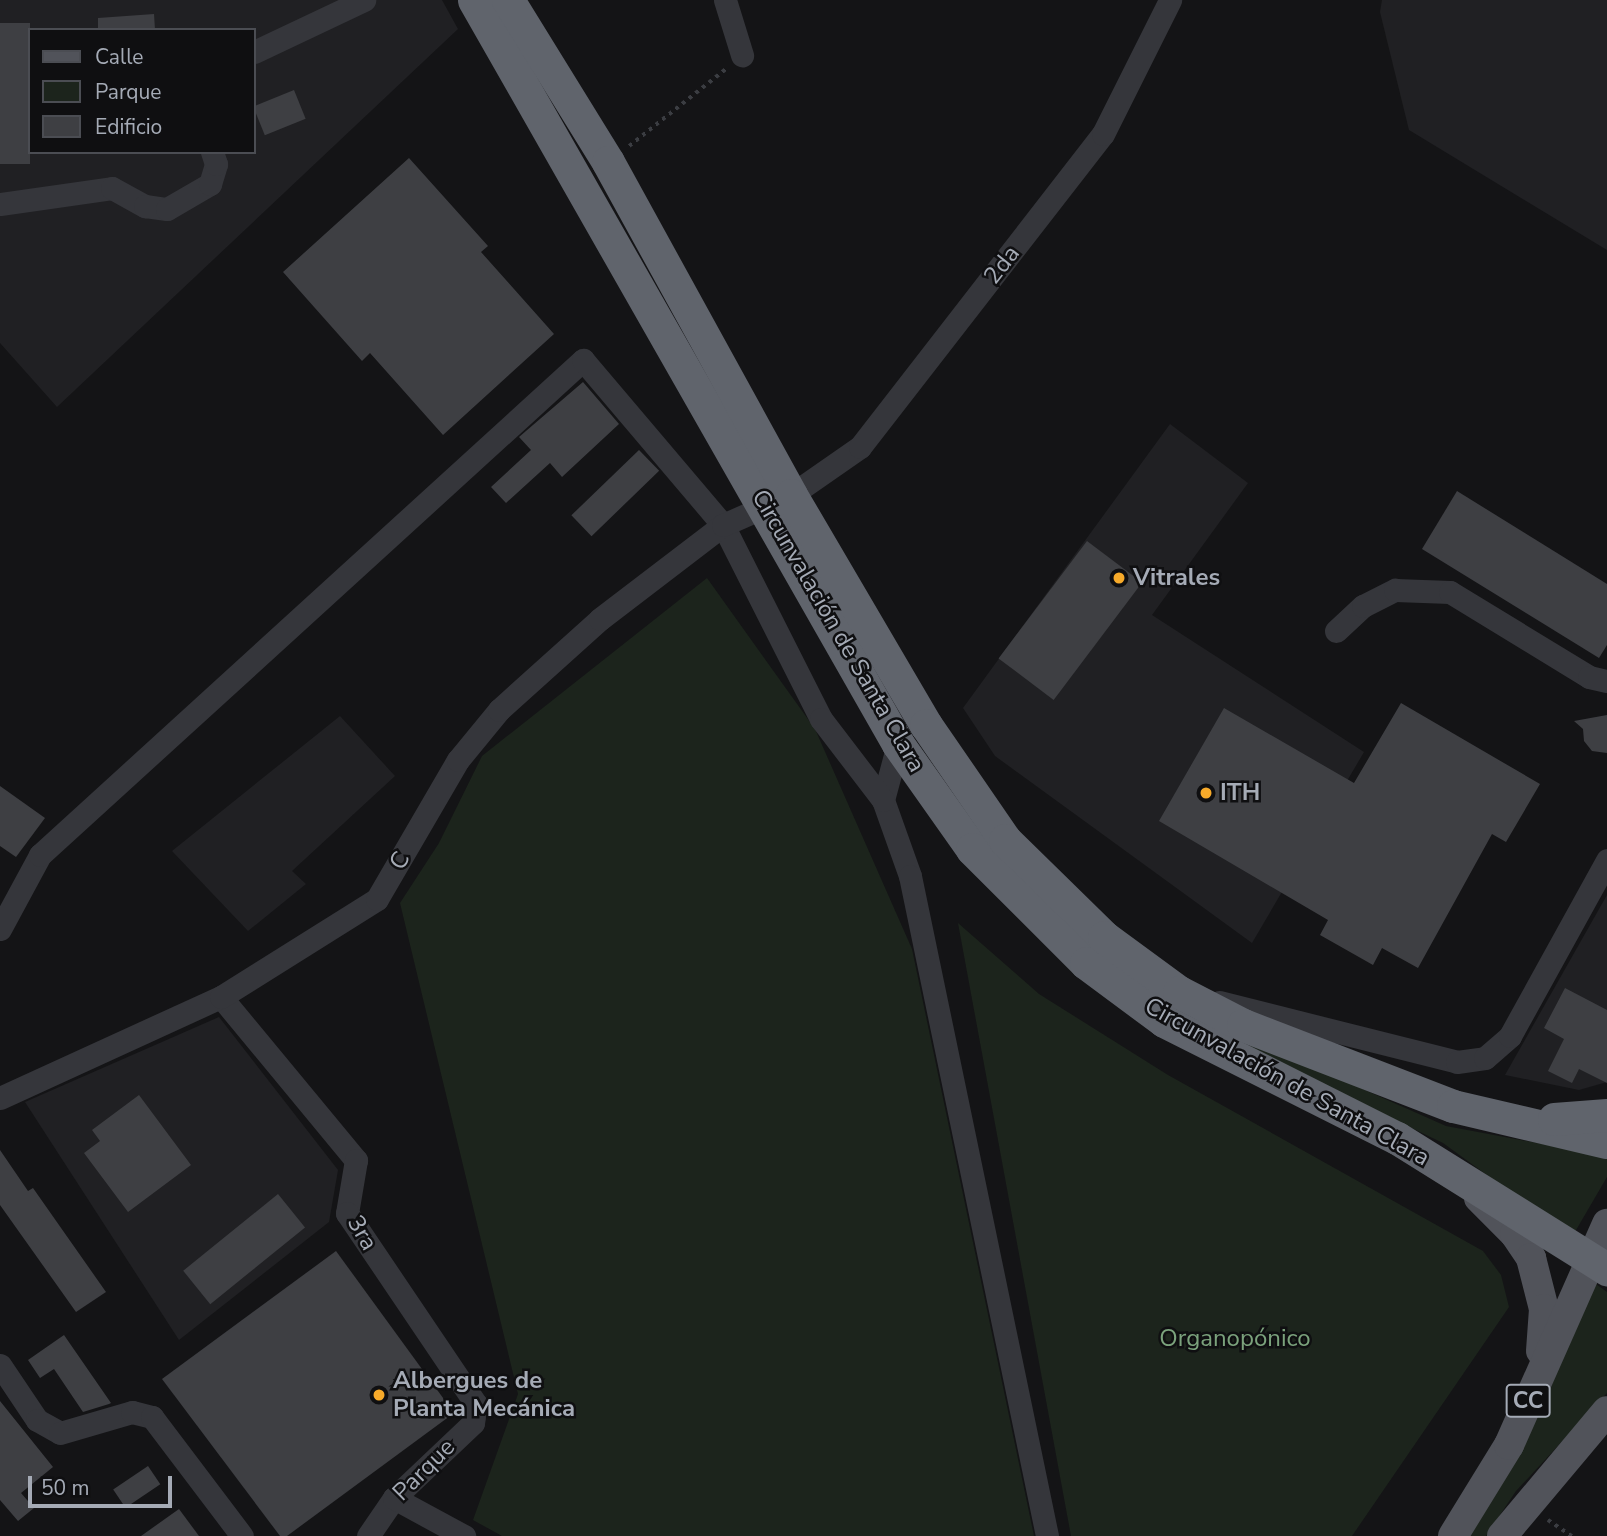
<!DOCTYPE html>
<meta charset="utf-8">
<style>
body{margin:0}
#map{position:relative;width:1607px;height:1536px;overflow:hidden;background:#141416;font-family:"Nunito Sans",sans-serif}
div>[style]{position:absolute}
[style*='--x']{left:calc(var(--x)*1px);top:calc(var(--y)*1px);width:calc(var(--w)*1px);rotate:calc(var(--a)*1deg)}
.built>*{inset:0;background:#202023}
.green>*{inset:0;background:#1c241c}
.building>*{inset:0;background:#3e3f43;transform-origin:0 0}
.path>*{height:3.5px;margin-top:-1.75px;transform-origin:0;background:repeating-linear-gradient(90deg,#3b3d42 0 3.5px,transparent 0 8.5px)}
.minor>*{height:23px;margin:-11.5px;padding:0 11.5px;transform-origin:11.5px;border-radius:11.5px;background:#35363b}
.major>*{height:30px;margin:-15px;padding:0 15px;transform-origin:15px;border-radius:15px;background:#51535a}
.highway>*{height:33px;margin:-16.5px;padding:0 16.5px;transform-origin:16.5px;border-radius:16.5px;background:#60646c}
.dots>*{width:19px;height:19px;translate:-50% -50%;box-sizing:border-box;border:4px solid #0f0f11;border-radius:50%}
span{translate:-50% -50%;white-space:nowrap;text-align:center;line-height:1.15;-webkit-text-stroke:5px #0f0f11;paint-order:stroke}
.shield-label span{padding:2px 5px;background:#0f0f11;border:2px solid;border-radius:5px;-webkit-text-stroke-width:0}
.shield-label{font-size:23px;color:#a5abb6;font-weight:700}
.street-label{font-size:24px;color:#a5abb6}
.poi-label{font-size:24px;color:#a5abb6;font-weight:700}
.left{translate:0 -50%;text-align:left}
.park-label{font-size:24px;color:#7ba27c}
.legend{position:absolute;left:28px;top:28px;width:228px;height:126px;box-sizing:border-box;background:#0f0f11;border:2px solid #4b4d53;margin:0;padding:9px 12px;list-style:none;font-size:21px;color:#a5abb6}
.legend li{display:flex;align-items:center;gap:14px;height:35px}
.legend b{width:35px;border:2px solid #4b4d53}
.scale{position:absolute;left:28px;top:1476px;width:144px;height:32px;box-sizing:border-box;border:4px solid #a5abb6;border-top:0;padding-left:9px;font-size:21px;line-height:24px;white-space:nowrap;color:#a5abb6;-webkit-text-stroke:5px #0f0f11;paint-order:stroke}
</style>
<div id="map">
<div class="built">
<div style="clip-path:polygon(evenodd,0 0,442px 0,458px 29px,57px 407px,0 343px,0 0,30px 30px,254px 30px,254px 152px,30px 152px,30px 30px)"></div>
<div style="clip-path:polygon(1382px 0,1607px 0,1607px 250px,1409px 130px,1380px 12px)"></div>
<div style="clip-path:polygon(1170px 424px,1248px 483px,1152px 615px,1364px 752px,1252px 943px,995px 756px,963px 708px)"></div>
<div style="clip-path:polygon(340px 716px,395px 776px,292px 871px,306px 884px,248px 931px,172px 851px)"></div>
<div style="clip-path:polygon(1607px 895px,1607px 1082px,1579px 1090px,1505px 1075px)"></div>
<div style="clip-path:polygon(219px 1017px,338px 1170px,329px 1222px,179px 1340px,25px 1102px)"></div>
</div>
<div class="green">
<div style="clip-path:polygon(707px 578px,815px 729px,912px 949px,1034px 1536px,502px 1536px,473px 1520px,518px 1394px,400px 903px,439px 843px,482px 756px)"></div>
<div style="clip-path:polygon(958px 923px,1039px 994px,1168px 1075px,1483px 1251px,1501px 1275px,1509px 1307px,1352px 1536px,1071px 1536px)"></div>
<div style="clip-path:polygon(1191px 1013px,1446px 1126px,1607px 1156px,1607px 1177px,1572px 1237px,1443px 1143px,1232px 1042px)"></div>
<div style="clip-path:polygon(1589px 1279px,1607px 1292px,1607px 1393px,1516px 1491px,1486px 1536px,1466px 1536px,1503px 1482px,1548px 1396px)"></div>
</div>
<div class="building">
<div style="clip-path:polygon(154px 14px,155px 30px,98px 30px,98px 18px)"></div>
<div style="left:30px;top:23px;width:141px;height:30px;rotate:90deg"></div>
<div style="left:294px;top:90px;width:31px;height:44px;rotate:68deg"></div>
<div style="clip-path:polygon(409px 158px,488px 246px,481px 252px,554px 334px,443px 435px,370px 353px,362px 361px,283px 272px)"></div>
<div style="clip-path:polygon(583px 382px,619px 424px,562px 477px,550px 463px,506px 503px,491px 487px,531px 450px,519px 437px)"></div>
<div style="left:639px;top:450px;width:29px;height:94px;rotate:46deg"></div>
<div style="clip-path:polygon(1457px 491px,1607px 584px,1607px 645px,1599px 658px,1422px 549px)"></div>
<div style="left:1087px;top:541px;width:69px;height:147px;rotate:37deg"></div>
<div style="clip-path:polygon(1401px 703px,1540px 784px,1506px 842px,1492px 834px,1418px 968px,1382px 948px,1373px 965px,1320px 935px,1328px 920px,1159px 821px,1224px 708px,1354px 783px)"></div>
<div style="clip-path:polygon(1607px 715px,1607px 753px,1592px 751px,1584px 741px,1583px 729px,1574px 721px)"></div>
<div style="clip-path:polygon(0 786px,45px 818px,16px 857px,0 846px)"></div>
<div style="clip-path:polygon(1565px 988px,1607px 1010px,1607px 1083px,1579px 1069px,1572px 1083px,1548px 1071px,1564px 1039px,1544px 1028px)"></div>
<div style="clip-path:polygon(139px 1095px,191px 1165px,128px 1212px,84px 1153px,100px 1141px,92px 1130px)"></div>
<div style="clip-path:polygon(0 1150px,28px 1191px,33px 1188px,106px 1292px,76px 1312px,0 1205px)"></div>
<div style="left:278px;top:1194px;width:43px;height:122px;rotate:51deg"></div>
<div style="clip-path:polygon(336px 1251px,454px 1413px,287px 1536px,280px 1536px,162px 1379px)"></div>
<div style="clip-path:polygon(64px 1335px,111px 1403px,109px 1404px,83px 1412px,54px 1369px,40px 1378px,28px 1360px)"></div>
<div style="clip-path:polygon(0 1401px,53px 1467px,21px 1493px,34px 1508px,18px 1521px,0 1500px)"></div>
<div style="left:148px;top:1466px;width:22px;height:42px;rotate:56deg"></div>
<div style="clip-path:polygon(179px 1509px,199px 1536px,141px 1536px)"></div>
</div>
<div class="path">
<div style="--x:629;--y:146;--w:125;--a:-38.5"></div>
<div style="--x:1548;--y:1520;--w:29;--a:34"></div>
</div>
<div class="minor">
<div style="--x:725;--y:0;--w:58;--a:72.8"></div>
<div style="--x:254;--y:52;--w:122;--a:-25.3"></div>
<div style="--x:0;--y:204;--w:113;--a:-8.1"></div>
<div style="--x:112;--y:188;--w:38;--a:29"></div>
<div style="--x:145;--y:206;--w:22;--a:8"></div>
<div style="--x:167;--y:209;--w:50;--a:-30.2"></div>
<div style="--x:210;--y:184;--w:21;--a:-73"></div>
<div style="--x:216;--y:164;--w:13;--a:-108"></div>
<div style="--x:1336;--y:631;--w:37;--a:-43"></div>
<div style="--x:1363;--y:606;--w:36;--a:-27"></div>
<div style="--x:1395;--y:590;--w:55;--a:2.1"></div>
<div style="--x:1450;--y:592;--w:163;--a:31.4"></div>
<div style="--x:1589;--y:677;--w:18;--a:13"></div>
<div style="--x:898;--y:744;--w:58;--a:105"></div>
<div style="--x:883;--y:800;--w:81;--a:70.4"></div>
<div style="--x:910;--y:876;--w:674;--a:78.27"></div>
<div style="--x:0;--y:929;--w:84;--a:-61.6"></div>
<div style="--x:40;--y:855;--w:735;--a:-42.35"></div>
<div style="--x:583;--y:360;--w:216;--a:49.7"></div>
<div style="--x:723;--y:525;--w:217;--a:63.2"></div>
<div style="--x:821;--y:719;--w:102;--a:52.6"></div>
<div style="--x:221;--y:997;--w:212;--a:50.4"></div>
<div style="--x:356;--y:1160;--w:54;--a:99.6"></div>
<div style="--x:347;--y:1213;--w:230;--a:56"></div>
<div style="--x:476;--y:1404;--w:19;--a:99"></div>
<div style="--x:473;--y:1423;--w:109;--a:136.5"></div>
<div style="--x:394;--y:1498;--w:46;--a:124.4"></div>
<div style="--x:1219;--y:1002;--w:245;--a:14.1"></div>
<div style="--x:1457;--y:1062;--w:28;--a:-8"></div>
<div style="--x:1485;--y:1058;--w:33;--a:-41"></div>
<div style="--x:1510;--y:1036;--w:201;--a:-61.1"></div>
<div style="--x:0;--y:1098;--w:243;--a:-24.6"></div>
<div style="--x:221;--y:997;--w:184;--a:-32.1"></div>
<div style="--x:377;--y:899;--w:161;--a:-59.8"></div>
<div style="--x:458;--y:760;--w:65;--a:-50.6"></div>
<div style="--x:499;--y:710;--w:136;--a:-42"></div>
<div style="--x:600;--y:619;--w:155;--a:-37.4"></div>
<div style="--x:723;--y:525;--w:74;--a:-23.8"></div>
<div style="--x:791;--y:495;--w:84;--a:-34.8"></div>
<div style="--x:860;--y:447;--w:396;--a:-52.2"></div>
<div style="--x:1103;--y:134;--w:150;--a:-63.4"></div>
<div style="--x:0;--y:1365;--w:66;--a:56.1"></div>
<div style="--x:37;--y:1420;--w:26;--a:29"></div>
<div style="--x:60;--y:1433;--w:75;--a:-16.3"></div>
<div style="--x:132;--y:1412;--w:21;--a:14"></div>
<div style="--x:152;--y:1417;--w:149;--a:52.9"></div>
<div style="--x:394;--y:1498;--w:80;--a:28.5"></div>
</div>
<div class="major">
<div style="--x:1479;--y:1198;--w:51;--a:45"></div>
<div style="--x:1515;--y:1234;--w:29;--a:56"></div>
<div style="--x:1531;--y:1258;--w:53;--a:75.7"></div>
<div style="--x:1544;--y:1309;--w:42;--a:94.1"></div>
<div style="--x:1453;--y:1536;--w:107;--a:-58.4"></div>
<div style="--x:1509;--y:1445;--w:242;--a:-66.1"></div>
<div style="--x:1502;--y:1536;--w:163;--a:-50"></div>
</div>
<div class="highway">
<div style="--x:474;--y:0;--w:856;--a:60.32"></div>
<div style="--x:898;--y:744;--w:128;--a:54.8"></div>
<div style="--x:972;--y:849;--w:161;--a:45"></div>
<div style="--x:1086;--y:963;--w:97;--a:36.6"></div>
<div style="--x:1164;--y:1021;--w:261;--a:26.7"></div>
<div style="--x:1397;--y:1138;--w:248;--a:32"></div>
<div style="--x:508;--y:0;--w:190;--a:58.3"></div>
<div style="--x:608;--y:162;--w:380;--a:61.2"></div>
<div style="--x:791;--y:495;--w:267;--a:59.6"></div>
<div style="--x:926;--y:725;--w:140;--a:55.5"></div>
<div style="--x:1005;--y:840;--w:139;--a:44.4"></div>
<div style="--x:1104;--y:937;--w:93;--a:36.3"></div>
<div style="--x:1179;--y:992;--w:72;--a:27.3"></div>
<div style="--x:1243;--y:1025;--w:225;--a:21.1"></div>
<div style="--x:1453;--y:1106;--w:158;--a:13.2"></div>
<div style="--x:1554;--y:1119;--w:53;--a:-4.3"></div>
</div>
<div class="dots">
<div style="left:1119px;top:578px;background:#f7aa2a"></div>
<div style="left:1206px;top:793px;background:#f7aa2a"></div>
<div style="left:379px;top:1395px;background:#f7aa2a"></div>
</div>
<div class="shield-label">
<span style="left:1528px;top:1401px">CC</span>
</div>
<div class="street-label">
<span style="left:1002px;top:265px;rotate:-52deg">2da</span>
<span style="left:838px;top:631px;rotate:60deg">Circunvalación de Santa Clara</span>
<span style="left:400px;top:861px;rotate:-60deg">C</span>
<span style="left:1287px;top:1082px;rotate:29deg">Circunvalación de Santa Clara</span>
<span style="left:362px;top:1233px;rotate:60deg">3ra</span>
<span style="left:424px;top:1470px;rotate:-45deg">Parque</span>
</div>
<div class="poi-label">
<span class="left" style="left:1133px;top:578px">Vitrales</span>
<span class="left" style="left:1220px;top:793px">ITH</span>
<span class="left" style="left:393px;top:1395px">Albergues de<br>Planta Mecánica</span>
</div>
<div class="park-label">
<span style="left:1235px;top:1339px">Organopónico</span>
</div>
<ul class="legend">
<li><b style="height:9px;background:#51535a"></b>Calle</li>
<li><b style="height:19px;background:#1c241c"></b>Parque</li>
<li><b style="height:19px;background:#3e3f43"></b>Edificio</li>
</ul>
<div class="scale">50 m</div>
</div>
